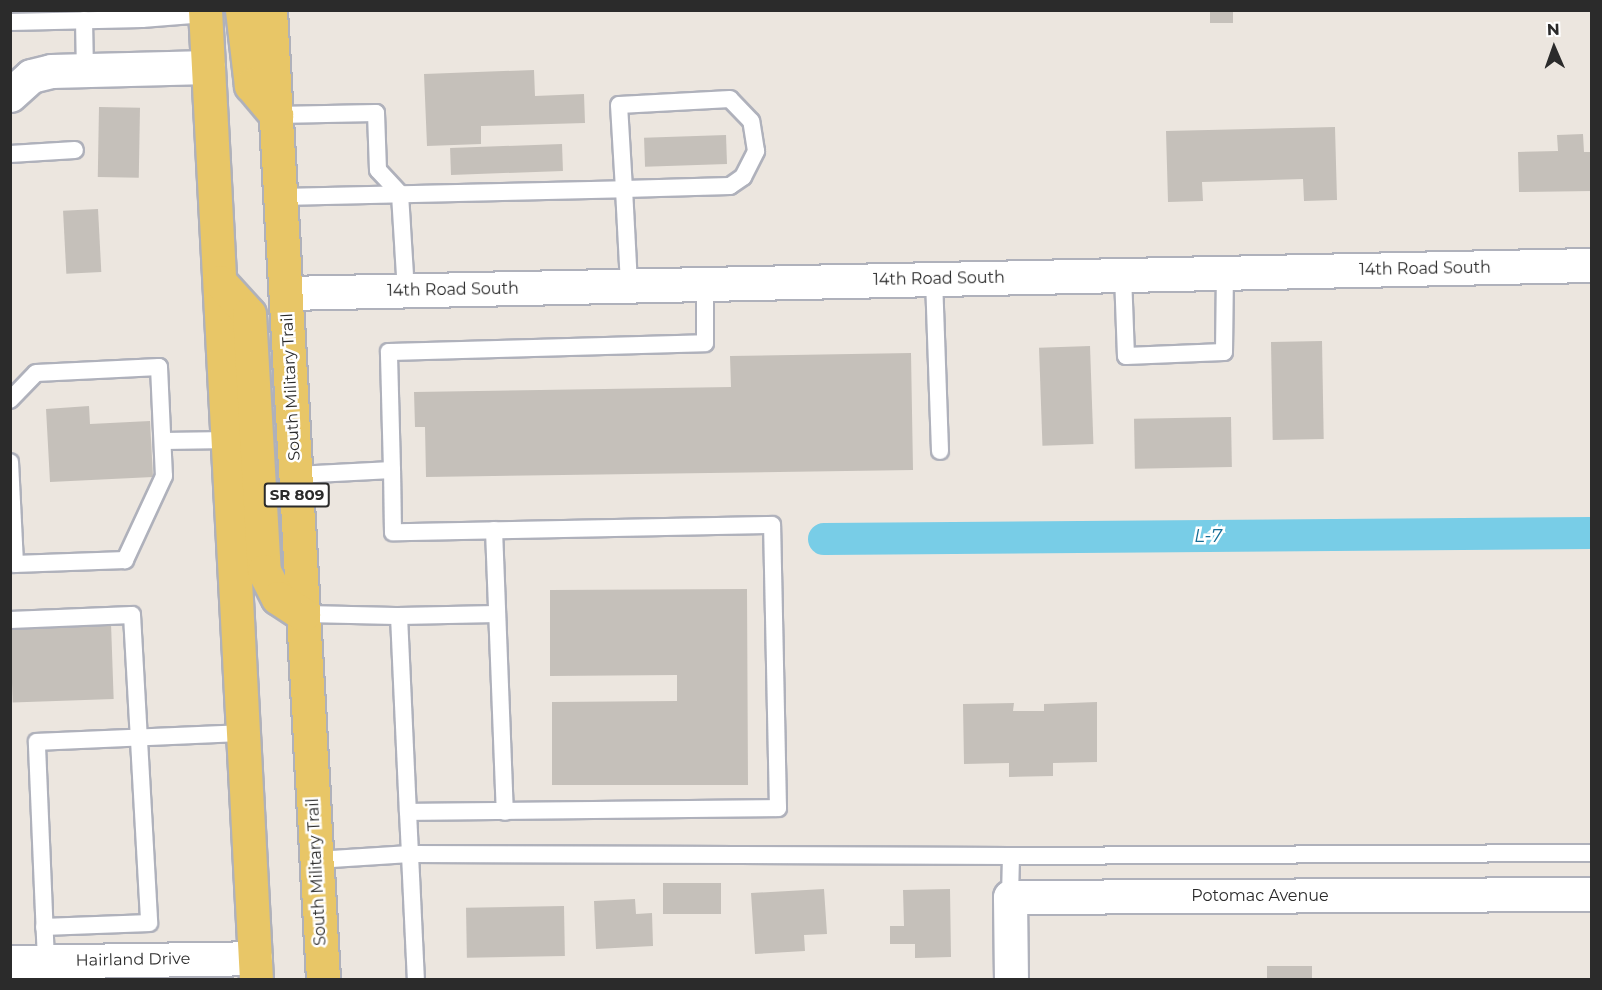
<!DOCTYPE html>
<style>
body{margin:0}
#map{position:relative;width:1602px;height:990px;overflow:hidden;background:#ece6df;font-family:Montserrat,sans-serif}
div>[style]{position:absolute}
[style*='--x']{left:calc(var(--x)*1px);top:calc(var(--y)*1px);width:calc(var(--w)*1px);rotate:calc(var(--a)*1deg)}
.canal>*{height:32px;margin:-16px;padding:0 16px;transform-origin:16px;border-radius:16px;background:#78cde7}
.building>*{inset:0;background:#c5c0ba;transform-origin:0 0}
.roads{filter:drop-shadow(2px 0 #afb1bb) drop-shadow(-2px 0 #afb1bb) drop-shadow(0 2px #afb1bb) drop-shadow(0 -2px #afb1bb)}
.lane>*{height:16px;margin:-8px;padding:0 8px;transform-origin:8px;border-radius:8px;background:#fff}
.street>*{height:33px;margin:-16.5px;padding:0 16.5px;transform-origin:16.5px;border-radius:16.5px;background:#fff}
.primary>*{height:33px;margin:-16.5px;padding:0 16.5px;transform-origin:16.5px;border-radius:16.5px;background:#e8c667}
span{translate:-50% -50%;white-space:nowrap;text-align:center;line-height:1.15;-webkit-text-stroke:5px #fff;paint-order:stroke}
.shield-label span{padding:2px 4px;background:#fff;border:2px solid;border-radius:4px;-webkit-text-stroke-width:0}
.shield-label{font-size:15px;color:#2b2b2b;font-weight:700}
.street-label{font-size:16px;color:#2b2b2b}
.water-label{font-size:18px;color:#166d95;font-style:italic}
.frame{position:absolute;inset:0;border:12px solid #2b2b2b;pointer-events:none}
.north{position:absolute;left:1524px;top:18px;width:60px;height:60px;-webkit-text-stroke:4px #fff;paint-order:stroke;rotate:358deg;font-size:16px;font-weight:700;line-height:24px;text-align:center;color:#2b2b2b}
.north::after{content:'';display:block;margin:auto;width:21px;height:27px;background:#2b2b2b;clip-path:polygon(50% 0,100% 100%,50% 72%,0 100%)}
</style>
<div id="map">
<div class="canal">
<div style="--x:824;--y:539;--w:768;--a:-0.45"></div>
</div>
<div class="building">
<div style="left:1210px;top:10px;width:23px;height:13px"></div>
<div style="clip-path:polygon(534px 70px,535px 96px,584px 94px,585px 123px,481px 126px,481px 144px,427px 146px,424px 74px)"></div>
<div style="left:99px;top:107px;width:41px;height:70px;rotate:1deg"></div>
<div style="clip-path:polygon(1335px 127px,1337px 200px,1304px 201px,1303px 179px,1202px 182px,1203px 201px,1168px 202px,1166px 131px)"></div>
<div style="clip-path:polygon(1583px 134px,1584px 152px,1592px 152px,1592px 191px,1519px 192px,1518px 152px,1558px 151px,1557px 135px)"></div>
<div style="left:726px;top:135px;width:29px;height:82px;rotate:88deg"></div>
<div style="left:562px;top:144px;width:27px;height:112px;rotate:88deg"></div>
<div style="left:98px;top:209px;width:63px;height:35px;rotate:87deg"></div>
<div style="left:1322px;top:341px;width:98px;height:51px;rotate:89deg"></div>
<div style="left:1090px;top:346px;width:98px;height:51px;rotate:88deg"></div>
<div style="clip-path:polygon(911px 353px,913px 470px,426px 477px,425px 427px,415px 427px,414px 392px,731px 387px,730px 356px)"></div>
<div style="clip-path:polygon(89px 406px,90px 424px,150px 421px,153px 477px,50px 482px,46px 409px)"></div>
<div style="left:1231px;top:417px;width:50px;height:97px;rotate:89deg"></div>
<div style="clip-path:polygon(747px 589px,748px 785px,552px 785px,552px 702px,677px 701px,677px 675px,550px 676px,550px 590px)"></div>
<div style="left:111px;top:623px;width:76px;height:101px;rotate:88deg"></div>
<div style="clip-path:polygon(1097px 702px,1097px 762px,1053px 763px,1053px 776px,1009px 777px,1009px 763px,964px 764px,963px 704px,1014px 703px,1013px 711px,1044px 711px,1044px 704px)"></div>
<div style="left:663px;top:883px;width:58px;height:31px"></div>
<div style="clip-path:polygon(824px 889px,827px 934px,804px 935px,805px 951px,755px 954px,751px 893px)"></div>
<div style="clip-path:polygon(950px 889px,951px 957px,915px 958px,915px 944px,890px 944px,890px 926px,904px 926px,903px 890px)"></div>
<div style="clip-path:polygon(635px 899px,636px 914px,652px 913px,653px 946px,596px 949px,594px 901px)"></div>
<div style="left:564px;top:906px;width:50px;height:98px;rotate:89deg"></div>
<div style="left:1267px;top:966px;width:45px;height:14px"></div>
</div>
<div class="roads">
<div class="lane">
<div style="--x:142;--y:19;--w:63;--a:-4.5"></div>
<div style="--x:84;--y:20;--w:50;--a:88.9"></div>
<div style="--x:10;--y:22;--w:132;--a:-1.3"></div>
<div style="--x:142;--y:19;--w:9;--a:-96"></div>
<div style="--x:276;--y:115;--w:100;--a:-1.1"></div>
<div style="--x:376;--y:113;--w:57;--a:88"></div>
<div style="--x:378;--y:170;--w:33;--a:47"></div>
<div style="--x:400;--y:194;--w:97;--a:86.5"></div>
<div style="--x:10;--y:154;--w:65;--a:-3.5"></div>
<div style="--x:281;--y:197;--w:343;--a:-1.3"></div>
<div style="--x:624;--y:189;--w:106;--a:-1.6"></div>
<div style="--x:730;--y:186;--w:16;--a:-35"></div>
<div style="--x:743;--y:177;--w:29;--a:-63"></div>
<div style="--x:756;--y:151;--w:30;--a:-99"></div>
<div style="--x:751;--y:121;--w:30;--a:-134"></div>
<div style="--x:730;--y:99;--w:111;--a:176.9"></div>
<div style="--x:619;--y:105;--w:84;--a:86.6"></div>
<div style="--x:624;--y:189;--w:97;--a:87"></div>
<div style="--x:1123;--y:275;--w:81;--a:87.9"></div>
<div style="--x:1126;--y:356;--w:98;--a:-2.3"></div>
<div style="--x:1224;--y:352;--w:79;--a:-89.3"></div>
<div style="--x:934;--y:279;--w:172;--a:88"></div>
<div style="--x:10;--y:400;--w:37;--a:-46"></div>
<div style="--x:36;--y:373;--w:123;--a:-2.8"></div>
<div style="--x:159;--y:367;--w:109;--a:87.4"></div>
<div style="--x:164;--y:476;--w:93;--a:114.9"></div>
<div style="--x:125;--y:560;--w:110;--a:177.9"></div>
<div style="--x:15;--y:564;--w:102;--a:-92.8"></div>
<div style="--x:163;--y:441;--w:66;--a:-0.9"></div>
<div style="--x:296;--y:475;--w:96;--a:-3"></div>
<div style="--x:392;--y:470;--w:118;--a:-91.5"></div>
<div style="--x:389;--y:352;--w:316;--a:-1.6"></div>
<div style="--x:705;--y:343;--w:59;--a:-90"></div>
<div style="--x:494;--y:530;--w:282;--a:87.8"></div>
<div style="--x:303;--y:614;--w:96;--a:1.2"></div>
<div style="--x:399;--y:616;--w:196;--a:87.4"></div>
<div style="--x:408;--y:812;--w:370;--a:-0.6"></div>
<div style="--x:778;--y:808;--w:283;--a:-91.2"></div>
<div style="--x:772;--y:525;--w:379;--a:178.9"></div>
<div style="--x:393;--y:532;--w:62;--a:-90.9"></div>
<div style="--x:399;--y:616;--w:98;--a:-1.2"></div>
<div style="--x:10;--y:620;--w:122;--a:-2.3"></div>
<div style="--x:132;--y:615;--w:308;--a:86.8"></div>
<div style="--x:149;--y:923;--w:105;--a:177.8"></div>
<div style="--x:408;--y:812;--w:168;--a:87.3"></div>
<div style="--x:1011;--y:856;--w:581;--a:-0.3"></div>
<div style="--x:316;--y:860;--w:94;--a:-3.7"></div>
<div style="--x:410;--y:854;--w:601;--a:0.19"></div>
<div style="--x:1011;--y:856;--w:41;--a:91.4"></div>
<div style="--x:46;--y:961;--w:219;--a:-92.4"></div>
<div style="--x:37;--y:742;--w:207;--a:-2.5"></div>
</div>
<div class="street">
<div style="--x:10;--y:95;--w:28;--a:-42"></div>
<div style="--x:31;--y:76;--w:21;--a:-14"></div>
<div style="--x:51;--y:71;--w:157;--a:-1.5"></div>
<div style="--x:286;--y:293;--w:1306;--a:-1.23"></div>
<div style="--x:10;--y:962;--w:245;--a:-0.9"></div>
<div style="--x:1011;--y:980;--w:83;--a:-90.7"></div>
<div style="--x:1010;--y:897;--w:582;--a:-0.3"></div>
</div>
<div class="primary">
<div style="--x:205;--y:10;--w:971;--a:86.99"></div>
<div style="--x:242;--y:10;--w:76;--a:83.2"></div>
<div style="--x:251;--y:85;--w:39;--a:50"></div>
<div style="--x:270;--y:10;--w:971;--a:86.87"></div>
<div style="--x:220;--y:282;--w:43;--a:47.8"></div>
<div style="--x:249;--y:314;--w:257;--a:86.7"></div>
<div style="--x:264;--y:571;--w:30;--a:63"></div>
<div style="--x:278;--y:598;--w:30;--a:33"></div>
</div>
</div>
<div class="shield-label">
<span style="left:297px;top:495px">SR 809</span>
</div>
<div class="street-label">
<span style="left:1425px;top:269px;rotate:-1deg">14th Road South</span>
<span style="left:939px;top:279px;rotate:-1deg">14th Road South</span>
<span style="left:453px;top:290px;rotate:-1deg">14th Road South</span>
<span style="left:291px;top:387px;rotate:-93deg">South Military Trail</span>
<span style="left:317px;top:872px;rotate:-93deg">South Military Trail</span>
<span style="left:1260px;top:896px">Potomac Avenue</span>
<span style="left:133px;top:960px;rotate:-1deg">Hairland Drive</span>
</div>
<div class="water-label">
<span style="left:1208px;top:536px">L-7</span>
</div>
<div class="frame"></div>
<div class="north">N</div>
</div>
